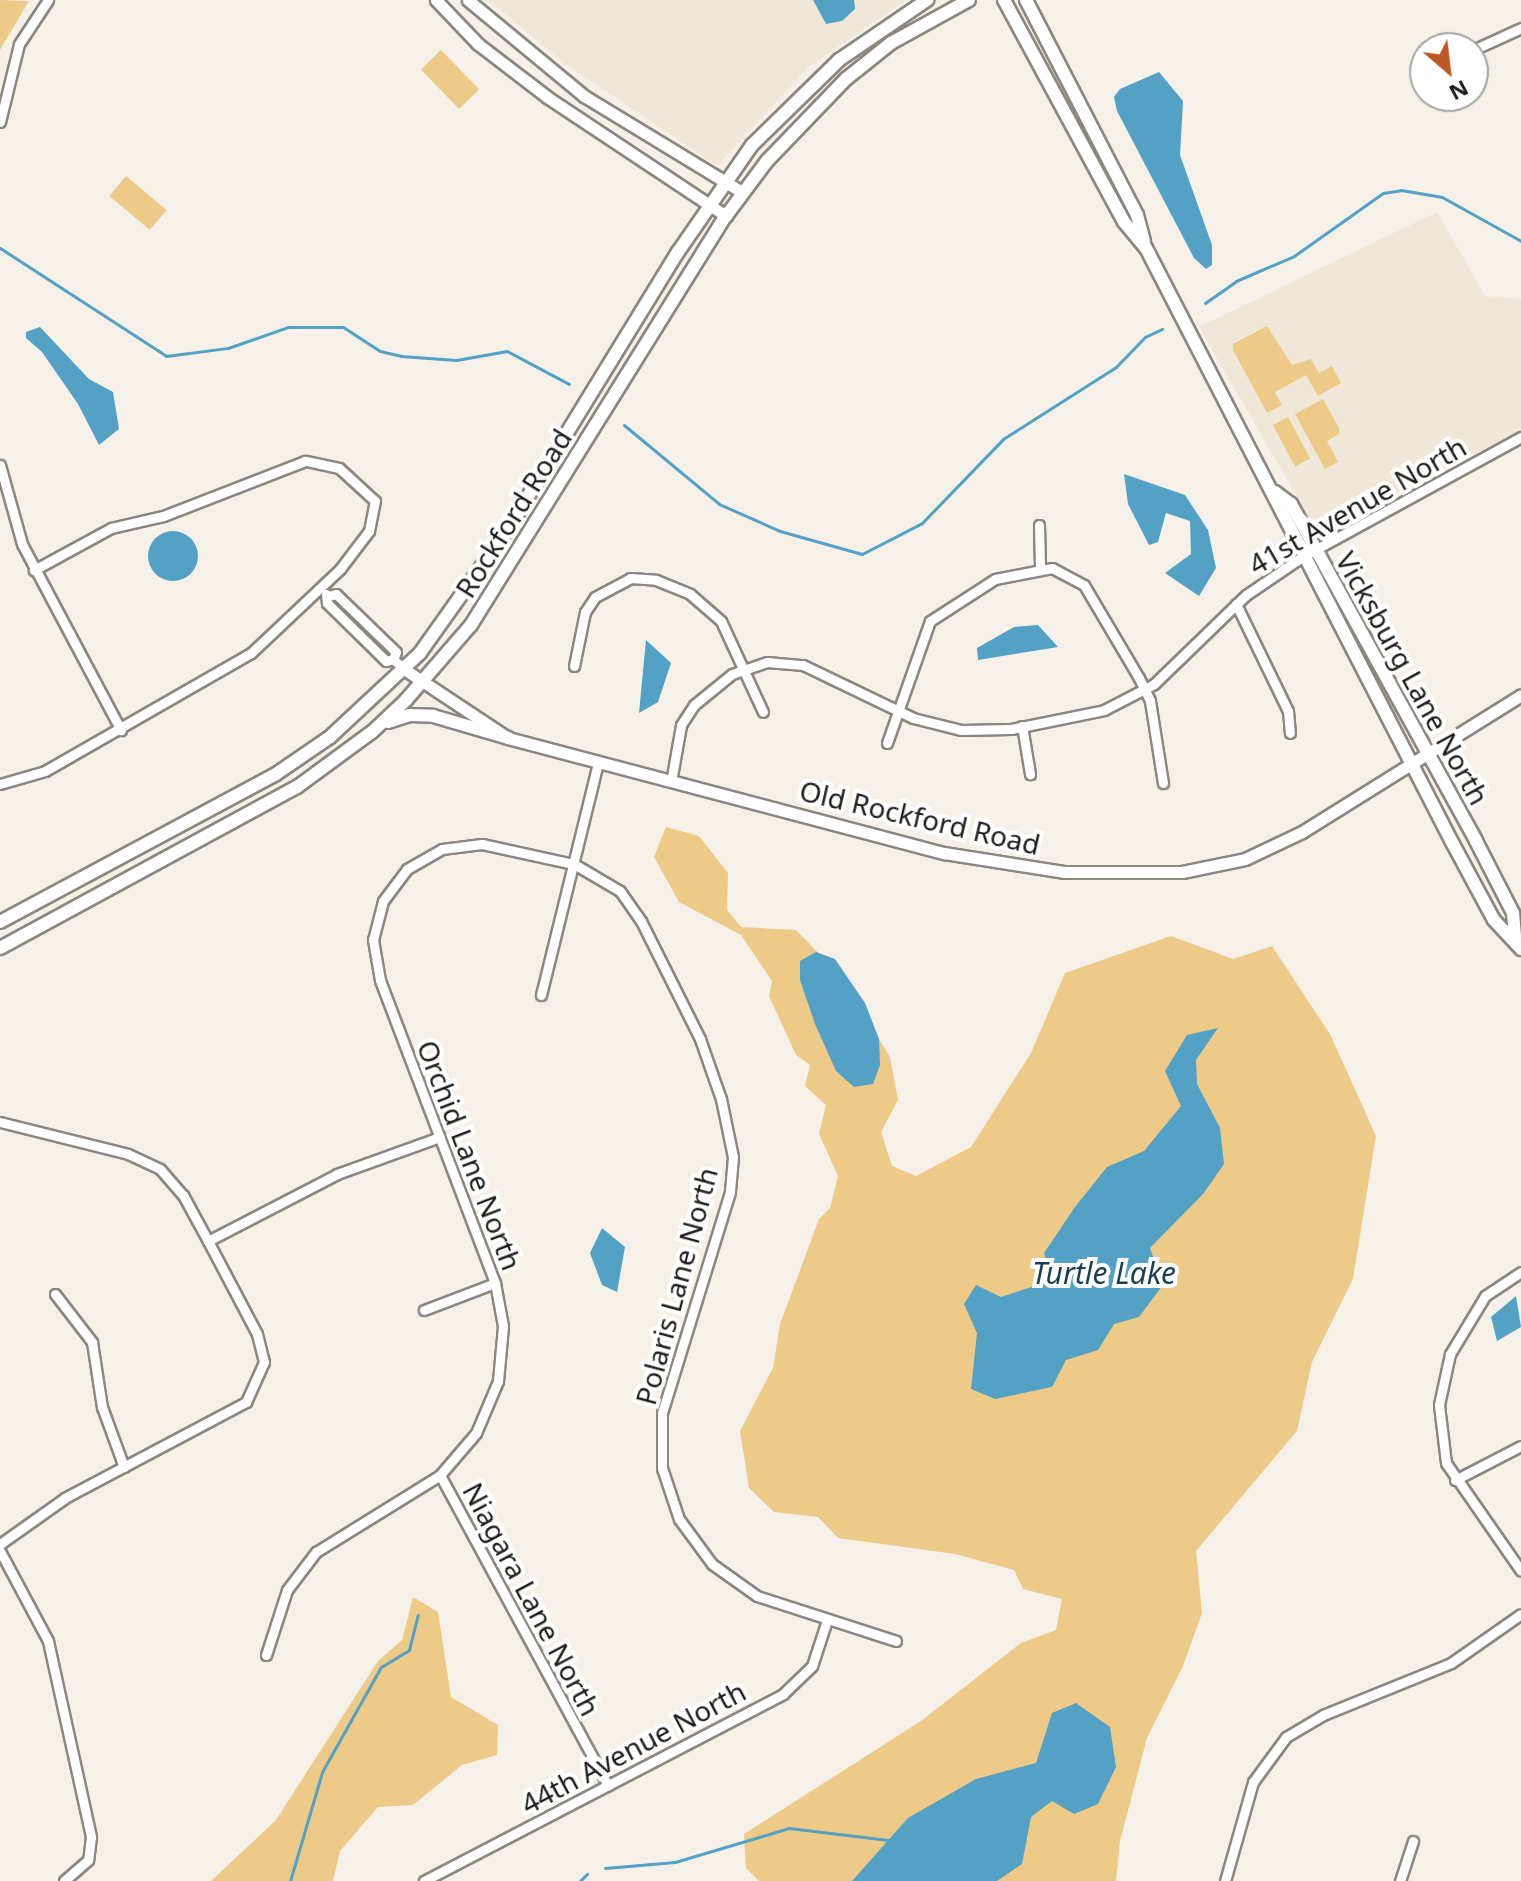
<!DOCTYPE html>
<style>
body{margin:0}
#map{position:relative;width:1521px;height:1881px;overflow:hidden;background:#f5f1e9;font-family:"Noto Sans",sans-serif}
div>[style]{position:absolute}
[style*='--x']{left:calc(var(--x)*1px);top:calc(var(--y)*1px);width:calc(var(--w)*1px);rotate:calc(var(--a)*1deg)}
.built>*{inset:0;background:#efe7d8}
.green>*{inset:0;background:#edca88;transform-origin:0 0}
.water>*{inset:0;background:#53a1c5}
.round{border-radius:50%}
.stream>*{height:3px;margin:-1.5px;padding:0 1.5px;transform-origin:1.5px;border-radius:1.5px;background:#53a1c5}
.roads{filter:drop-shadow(2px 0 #8b8780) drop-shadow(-2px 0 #8b8780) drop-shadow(0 2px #8b8780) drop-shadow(0 -2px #8b8780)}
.minor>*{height:9px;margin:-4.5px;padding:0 4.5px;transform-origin:4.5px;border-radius:4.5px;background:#fff}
.tertiary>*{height:11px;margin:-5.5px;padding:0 5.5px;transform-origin:5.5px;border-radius:5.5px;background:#fff}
.secondary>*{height:12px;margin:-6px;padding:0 6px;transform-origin:6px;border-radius:6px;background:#fff}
span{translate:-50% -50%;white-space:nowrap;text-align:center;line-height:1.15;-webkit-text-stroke:8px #fff;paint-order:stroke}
.street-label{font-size:28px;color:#1d1c19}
.water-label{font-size:30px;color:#1c3f50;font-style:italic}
.north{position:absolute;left:1409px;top:32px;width:80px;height:80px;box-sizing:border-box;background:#fff;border:2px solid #a5a4a3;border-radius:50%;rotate:152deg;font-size:22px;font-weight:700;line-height:32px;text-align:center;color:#1d1c19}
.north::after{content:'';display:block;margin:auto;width:28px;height:36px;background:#bc5823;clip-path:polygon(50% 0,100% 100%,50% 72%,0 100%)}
</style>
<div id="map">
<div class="built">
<div style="clip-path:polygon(488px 0,906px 0,809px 67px,717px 166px,564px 63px)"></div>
<div style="clip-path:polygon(1437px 212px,1485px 296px,1521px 299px,1521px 430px,1318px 533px,1199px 327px)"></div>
</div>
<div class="green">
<div style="clip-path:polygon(0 0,29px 1px,0 50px)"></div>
<div style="left:441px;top:50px;width:55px;height:28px;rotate:46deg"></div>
<div style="left:126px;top:176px;width:53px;height:26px;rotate:40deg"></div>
<div style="clip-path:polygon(1267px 326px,1292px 365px,1311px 359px,1319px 373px,1332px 366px,1341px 383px,1318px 396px,1306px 375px,1275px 392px,1282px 405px,1267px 413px,1233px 350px,1233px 344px)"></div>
<div style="clip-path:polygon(1323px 399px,1339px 428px,1339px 434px,1327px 441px,1338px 462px,1325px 469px,1295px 414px)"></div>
<div style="left:1288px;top:417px;width:47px;height:17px;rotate:62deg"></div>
<div style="clip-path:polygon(666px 827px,699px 836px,728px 873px,727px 910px,741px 927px,796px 930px,838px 973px,890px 1057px,898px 1100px,881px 1132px,892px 1166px,916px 1176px,971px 1147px,1031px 1053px,1065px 973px,1171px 936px,1233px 959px,1272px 946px,1330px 1034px,1376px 1136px,1353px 1279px,1312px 1362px,1297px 1431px,1196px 1551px,1202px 1613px,1183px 1666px,1147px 1738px,1120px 1841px,1116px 1881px,759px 1881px,746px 1868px,744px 1834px,921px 1721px,1021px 1643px,1056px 1630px,1062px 1599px,1023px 1589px,1014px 1570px,955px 1554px,838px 1538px,818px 1517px,774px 1512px,749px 1488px,740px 1431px,773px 1368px,780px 1324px,819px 1219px,830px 1208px,838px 1176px,819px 1134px,826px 1105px,805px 1086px,810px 1065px,796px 1055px,769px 996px,772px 981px,741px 935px,679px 902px,654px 857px)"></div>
<div style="clip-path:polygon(413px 1597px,438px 1612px,451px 1697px,498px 1725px,497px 1755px,462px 1765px,413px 1805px,378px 1807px,340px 1851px,333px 1881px,211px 1881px,276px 1820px,378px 1661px,402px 1640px)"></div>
</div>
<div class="water">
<div style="clip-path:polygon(813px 0,854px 0,855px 9px,842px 21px,826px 24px)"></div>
<div style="clip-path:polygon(1159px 72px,1183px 101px,1180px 155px,1212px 245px,1212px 265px,1206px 269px,1194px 258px,1117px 111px,1114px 97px,1120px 89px)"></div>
<div style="clip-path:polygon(40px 327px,89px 379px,113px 392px,119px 429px,99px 445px,78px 404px,42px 352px,26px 338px,26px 332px)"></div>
<div style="clip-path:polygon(1124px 474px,1185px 495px,1208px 530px,1216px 568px,1199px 596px,1165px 573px,1191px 554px,1190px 521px,1166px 513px,1158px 542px,1149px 545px,1128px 504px)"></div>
<div class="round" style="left:148px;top:531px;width:50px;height:50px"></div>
<div style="clip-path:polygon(1038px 625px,1058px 647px,978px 660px,977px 648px,1014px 627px)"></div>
<div style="clip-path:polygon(646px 640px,671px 663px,658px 702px,639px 713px)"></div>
<div style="clip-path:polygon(816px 952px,835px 959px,865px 1003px,879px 1039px,880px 1065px,873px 1084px,854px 1087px,836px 1071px,815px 1024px,800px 980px,800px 961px)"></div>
<div style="clip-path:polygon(1218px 1028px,1196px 1060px,1197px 1084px,1220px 1128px,1224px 1164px,1203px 1194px,1150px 1248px,1163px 1285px,1139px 1317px,1114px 1324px,1098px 1350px,1066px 1360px,1052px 1387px,995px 1399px,971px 1389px,977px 1333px,964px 1304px,976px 1285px,1001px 1297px,1053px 1280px,1044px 1253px,1075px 1207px,1107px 1167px,1144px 1151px,1181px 1106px,1165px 1071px,1187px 1035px)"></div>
<div style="clip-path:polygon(602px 1228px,625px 1247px,617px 1292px,602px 1285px,590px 1253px)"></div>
<div style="clip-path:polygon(1516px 1296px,1521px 1327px,1497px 1341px,1491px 1317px)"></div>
<div style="clip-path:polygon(1076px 1703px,1110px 1727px,1116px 1767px,1098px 1804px,1074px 1814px,1052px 1801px,1031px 1817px,1022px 1864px,997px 1881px,852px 1881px,908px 1818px,976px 1779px,1036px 1763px,1052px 1713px)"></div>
</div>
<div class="stream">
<div style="--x:0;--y:248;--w:198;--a:33"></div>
<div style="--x:166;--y:356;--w:63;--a:-7.4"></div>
<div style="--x:228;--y:348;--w:64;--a:-19.3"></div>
<div style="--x:288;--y:327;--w:55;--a:0"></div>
<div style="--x:343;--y:327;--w:44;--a:33"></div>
<div style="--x:380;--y:351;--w:22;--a:13"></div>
<div style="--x:401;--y:356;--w:55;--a:4.2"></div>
<div style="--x:456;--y:360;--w:52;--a:-10"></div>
<div style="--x:507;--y:351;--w:70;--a:28"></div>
<div style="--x:1205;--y:303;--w:38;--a:-35"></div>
<div style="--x:1236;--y:281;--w:63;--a:-23.3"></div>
<div style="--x:1294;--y:256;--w:109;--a:-35.3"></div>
<div style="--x:1383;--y:193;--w:18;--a:-9"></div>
<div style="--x:1401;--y:190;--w:42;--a:9.7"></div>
<div style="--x:1442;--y:197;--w:90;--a:29.1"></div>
<div style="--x:624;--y:425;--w:124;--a:39.7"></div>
<div style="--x:719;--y:504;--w:67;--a:23.9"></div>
<div style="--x:780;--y:531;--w:85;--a:15.7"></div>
<div style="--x:862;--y:554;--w:68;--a:-27.3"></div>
<div style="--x:922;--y:523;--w:117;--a:-46"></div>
<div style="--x:1003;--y:439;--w:134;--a:-32.5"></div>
<div style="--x:1116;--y:367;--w:42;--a:-46"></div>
<div style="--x:1145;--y:337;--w:19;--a:-25"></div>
<div style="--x:605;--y:1868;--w:70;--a:-4.9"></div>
<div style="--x:675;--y:1862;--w:119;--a:-16.6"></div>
<div style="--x:789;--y:1828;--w:100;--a:6.9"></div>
<div style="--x:290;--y:1881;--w:114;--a:-73.6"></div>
<div style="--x:322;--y:1772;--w:120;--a:-60.7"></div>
<div style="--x:381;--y:1667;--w:33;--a:-31"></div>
<div style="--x:409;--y:1650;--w:36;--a:-76"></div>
<div style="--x:580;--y:1881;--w:10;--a:-45"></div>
</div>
<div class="roads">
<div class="minor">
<div style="--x:1473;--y:50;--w:53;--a:-24.6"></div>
<div style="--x:0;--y:122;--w:80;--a:-76.3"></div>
<div style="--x:19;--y:44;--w:53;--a:-56.6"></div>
<div style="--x:0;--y:465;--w:82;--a:74.4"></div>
<div style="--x:22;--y:544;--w:211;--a:62"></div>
<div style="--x:1039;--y:525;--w:42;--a:88.6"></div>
<div style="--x:326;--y:594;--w:9;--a:84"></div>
<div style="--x:327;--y:603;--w:83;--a:44.5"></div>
<div style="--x:386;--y:661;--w:7;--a:-16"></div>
<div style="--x:328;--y:596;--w:8;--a:-14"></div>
<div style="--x:336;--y:594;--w:83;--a:44"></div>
<div style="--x:396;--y:652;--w:8;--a:113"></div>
<div style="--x:393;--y:659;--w:15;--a:42"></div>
<div style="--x:1236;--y:604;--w:119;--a:64.1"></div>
<div style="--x:1288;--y:711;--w:22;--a:85"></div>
<div style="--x:574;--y:666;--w:55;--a:-78.5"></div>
<div style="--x:585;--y:612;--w:18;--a:-56"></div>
<div style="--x:595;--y:597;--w:40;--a:-28"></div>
<div style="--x:630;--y:578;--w:26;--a:4"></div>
<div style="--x:656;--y:580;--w:37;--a:22"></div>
<div style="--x:690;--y:594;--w:41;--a:41.1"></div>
<div style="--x:721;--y:621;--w:100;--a:65.2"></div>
<div style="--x:1022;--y:726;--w:49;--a:80.5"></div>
<div style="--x:887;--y:743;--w:129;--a:-70.6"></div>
<div style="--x:930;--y:621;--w:77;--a:-32.9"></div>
<div style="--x:995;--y:579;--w:58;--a:-10.9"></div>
<div style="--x:1052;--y:568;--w:36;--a:28"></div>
<div style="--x:1084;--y:585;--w:108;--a:59.4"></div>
<div style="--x:1139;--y:678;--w:25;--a:64"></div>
<div style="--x:1150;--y:701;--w:83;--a:81"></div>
<div style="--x:671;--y:782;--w:58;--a:-80"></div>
<div style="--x:681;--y:725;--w:24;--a:-57"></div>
<div style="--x:694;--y:705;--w:49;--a:-39.2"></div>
<div style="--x:732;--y:674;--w:37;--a:-19"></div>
<div style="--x:767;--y:662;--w:36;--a:5"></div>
<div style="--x:803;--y:665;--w:122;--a:25.7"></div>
<div style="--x:913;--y:718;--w:49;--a:14"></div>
<div style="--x:961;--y:730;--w:50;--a:-1.1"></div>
<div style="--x:1011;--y:729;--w:95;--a:-11.5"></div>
<div style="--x:1104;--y:710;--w:56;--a:-27.5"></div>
<div style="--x:1154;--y:684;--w:128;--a:-44.1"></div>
<div style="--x:1246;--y:595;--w:68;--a:-34.2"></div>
<div style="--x:1302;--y:557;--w:250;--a:-28.7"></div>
<div style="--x:0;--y:784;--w:47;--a:-16.1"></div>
<div style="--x:45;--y:771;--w:237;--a:-29.8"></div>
<div style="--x:251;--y:653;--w:122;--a:-43.3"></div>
<div style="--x:340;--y:569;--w:48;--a:-52.7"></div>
<div style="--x:369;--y:531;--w:31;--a:-79"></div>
<div style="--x:375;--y:501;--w:49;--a:-137.5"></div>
<div style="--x:339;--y:468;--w:35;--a:-168"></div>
<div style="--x:305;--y:461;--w:152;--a:158.8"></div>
<div style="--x:163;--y:516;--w:53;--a:167"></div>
<div style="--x:111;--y:528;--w:88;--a:151.4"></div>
<div style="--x:541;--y:995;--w:239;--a:-76.2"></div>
<div style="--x:0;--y:1122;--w:132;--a:14"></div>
<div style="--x:128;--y:1154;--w:35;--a:25"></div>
<div style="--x:160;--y:1169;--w:35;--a:49"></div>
<div style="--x:183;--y:1195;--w:52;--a:61.5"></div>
<div style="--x:208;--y:1241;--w:105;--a:62.2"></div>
<div style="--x:257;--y:1334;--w:29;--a:76"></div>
<div style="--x:264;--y:1362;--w:44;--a:114.2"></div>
<div style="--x:246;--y:1402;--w:205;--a:152.1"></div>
<div style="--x:65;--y:1498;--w:80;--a:144.7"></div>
<div style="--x:208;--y:1241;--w:145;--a:-27.4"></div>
<div style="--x:337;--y:1174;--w:109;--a:-19.8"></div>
<div style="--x:1521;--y:1272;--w:43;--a:146.3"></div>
<div style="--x:1485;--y:1296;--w:68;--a:121.1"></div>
<div style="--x:1450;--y:1354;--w:52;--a:102.2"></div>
<div style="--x:1439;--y:1405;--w:58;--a:83.1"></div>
<div style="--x:1446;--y:1463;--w:131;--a:55.2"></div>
<div style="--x:55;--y:1294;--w:61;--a:52.4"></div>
<div style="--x:92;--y:1342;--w:66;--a:81.3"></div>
<div style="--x:102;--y:1407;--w:64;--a:69.9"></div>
<div style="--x:424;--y:1310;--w:76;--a:-20.8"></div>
<div style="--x:440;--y:1475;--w:353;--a:61.6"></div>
<div style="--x:1455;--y:1480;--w:74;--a:-27.3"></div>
<div style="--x:0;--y:1551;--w:102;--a:61.9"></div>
<div style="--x:48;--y:1641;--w:201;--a:77.6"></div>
<div style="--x:91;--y:1837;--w:23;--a:97"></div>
<div style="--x:88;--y:1860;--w:32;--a:139"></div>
<div style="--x:266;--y:1655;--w:68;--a:-72.1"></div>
<div style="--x:287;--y:1590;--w:48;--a:-52.7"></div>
<div style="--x:316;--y:1552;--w:146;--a:-31.8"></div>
<div style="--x:440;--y:1475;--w:55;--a:-49.4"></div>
<div style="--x:476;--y:1433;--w:56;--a:-67.1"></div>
<div style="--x:498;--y:1381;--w:55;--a:-84.8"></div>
<div style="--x:503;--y:1326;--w:44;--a:-100.5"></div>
<div style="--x:495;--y:1283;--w:324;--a:-110.8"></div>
<div style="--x:380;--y:980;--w:41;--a:-99.9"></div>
<div style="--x:373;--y:940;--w:40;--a:-75.6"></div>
<div style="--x:383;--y:901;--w:40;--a:-53"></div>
<div style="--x:407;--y:869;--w:40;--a:-29.7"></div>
<div style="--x:442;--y:849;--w:40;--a:-7.1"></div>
<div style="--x:482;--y:844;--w:94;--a:12.3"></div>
<div style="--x:574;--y:864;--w:53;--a:30.4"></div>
<div style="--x:620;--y:891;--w:37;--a:55"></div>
<div style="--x:641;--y:921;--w:132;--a:63.4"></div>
<div style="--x:700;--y:1039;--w:64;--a:70.7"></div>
<div style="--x:721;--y:1099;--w:59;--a:78.3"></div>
<div style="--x:733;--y:1157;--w:35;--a:95"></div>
<div style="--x:730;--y:1192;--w:231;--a:107.1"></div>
<div style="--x:662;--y:1413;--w:55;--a:90"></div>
<div style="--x:662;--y:1468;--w:54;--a:71.6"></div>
<div style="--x:679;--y:1519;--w:56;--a:53.7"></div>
<div style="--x:712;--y:1564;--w:55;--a:35.4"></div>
<div style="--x:757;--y:1596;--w:146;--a:17.9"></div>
<div style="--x:424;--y:1881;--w:405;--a:-27.5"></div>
<div style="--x:783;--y:1694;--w:40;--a:-44"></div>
<div style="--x:812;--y:1666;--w:48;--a:-71.9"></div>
<div style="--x:1225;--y:1881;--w:103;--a:-74.2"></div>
<div style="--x:1253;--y:1782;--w:56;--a:-53.7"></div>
<div style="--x:1286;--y:1737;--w:43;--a:-30.7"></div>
<div style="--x:1323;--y:1715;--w:138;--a:-22.1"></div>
<div style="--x:1451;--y:1663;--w:85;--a:-35"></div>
<div style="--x:1400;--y:1881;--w:42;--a:-72"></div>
</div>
<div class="tertiary">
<div style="--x:436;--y:0;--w:61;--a:46.3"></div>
<div style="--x:478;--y:44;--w:87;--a:37.5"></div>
<div style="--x:547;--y:97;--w:215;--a:33.6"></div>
<div style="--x:468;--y:0;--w:151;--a:39.6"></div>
<div style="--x:584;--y:96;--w:185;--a:31.3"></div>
<div style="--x:404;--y:669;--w:125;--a:33.6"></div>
<div style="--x:508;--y:738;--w:451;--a:14.8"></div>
<div style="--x:944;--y:853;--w:121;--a:9"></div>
<div style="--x:1064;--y:872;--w:118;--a:0"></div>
<div style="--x:1182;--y:872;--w:64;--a:-11.7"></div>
<div style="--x:1245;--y:859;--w:63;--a:-25.3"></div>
<div style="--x:1302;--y:832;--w:258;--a:-32"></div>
</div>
<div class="secondary">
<div style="--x:1004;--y:0;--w:252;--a:61.6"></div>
<div style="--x:1124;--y:222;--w:34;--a:50"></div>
<div style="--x:1146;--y:248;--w:670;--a:62.75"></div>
<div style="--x:1453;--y:844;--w:86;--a:61.7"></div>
<div style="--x:1494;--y:920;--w:40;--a:47"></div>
<div style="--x:1026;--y:0;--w:242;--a:62.7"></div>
<div style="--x:1137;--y:215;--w:27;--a:75"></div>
<div style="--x:1275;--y:492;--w:20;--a:37"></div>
<div style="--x:1291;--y:504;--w:384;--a:61.2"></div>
<div style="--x:1476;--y:841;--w:81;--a:62.8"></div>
<div style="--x:1513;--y:913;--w:25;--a:85"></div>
<div style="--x:388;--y:722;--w:22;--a:-18"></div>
<div style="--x:409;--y:715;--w:24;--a:2"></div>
<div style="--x:433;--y:716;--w:78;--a:16.3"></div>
<div style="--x:0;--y:922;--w:313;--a:-28.2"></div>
<div style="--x:276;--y:774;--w:65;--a:-34.4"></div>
<div style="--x:330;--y:737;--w:123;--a:-43"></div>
<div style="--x:420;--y:653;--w:152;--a:-54.6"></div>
<div style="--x:508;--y:529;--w:325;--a:-58.5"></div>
<div style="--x:678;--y:252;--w:130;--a:-55.3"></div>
<div style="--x:752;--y:145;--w:122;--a:-44.3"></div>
<div style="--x:839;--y:60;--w:107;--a:-34.3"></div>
<div style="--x:0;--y:948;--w:338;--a:-28.5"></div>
<div style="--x:297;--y:787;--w:93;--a:-36.3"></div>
<div style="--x:372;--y:732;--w:47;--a:-43.3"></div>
<div style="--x:406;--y:700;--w:99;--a:-49.1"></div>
<div style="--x:471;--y:625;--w:482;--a:-58.1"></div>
<div style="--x:726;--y:216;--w:69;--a:-53.3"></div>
<div style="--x:767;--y:161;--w:114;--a:-46.1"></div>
<div style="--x:846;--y:79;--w:58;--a:-38.7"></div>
<div style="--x:891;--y:43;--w:89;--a:-28.9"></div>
</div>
</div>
<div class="street-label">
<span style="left:1357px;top:505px;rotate:-30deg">41st Avenue North</span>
<span style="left:513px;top:513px;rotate:-58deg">Rockford Road</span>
<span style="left:1413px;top:678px;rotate:61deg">Vicksburg Lane North</span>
<span style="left:920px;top:817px;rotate:13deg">Old Rockford Road</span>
<span style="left:470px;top:1155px;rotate:69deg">Orchid Lane North</span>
<span style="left:676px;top:1286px;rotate:-75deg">Polaris Lane North</span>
<span style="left:532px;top:1599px;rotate:62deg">Niagara Lane North</span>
<span style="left:633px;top:1747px;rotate:-28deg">44th Avenue North</span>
</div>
<div class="water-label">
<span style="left:1104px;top:1273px">Turtle Lake</span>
</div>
<div class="north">N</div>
</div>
